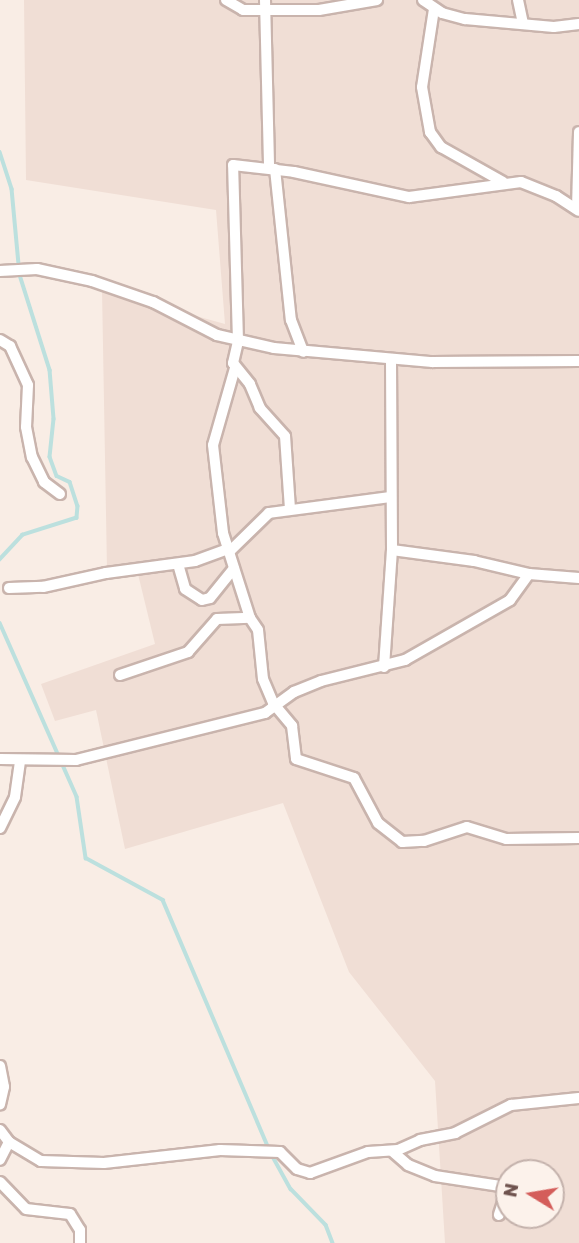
<!DOCTYPE html>
<style>
body{margin:0}
#map{position:relative;width:579px;height:1243px;overflow:hidden;background:#f9ede5;font-family:Rubik,sans-serif}
div>[style]{position:absolute}
[style*='--x']{left:calc(var(--x)*1px);top:calc(var(--y)*1px);width:calc(var(--w)*1px);rotate:calc(var(--a)*1deg)}
.residential>*{inset:0;background:#f0ded5}
.stream>*{height:3.5px;margin:-1.75px;padding:0 1.75px;transform-origin:1.75px;border-radius:1.75px;background:#bce0de}
.roads{filter:drop-shadow(2px 0 #c9b4ad) drop-shadow(-2px 0 #c9b4ad) drop-shadow(0 2px #c9b4ad) drop-shadow(0 -2px #c9b4ad)}
.street>*{height:10px;margin:-5px;padding:0 5px;transform-origin:5px;border-radius:5px;background:#fff}
span{translate:-50% -50%;white-space:nowrap;text-align:center;line-height:1.15;-webkit-text-stroke:5px #fcf2eb;paint-order:stroke}
.north{position:absolute;left:495px;top:1159px;width:70px;height:70px;box-sizing:border-box;background:#fcf2eb;border:2px solid #c4b2ac;border-radius:50%;rotate:281deg;font-size:19px;font-weight:700;line-height:28px;text-align:center;color:#6f534e}
.north::after{content:'';display:block;margin:auto;width:24px;height:32px;background:#d45d5a;clip-path:polygon(50% 0,100% 100%,50% 72%,0 100%)}
</style>
<div id="map">
<div class="residential">
<div style="clip-path:polygon(evenodd,24px 0,579px 0,579px 1243px,445px 1243px,435px 1081px,349px 972px,283px 803px,125px 849px,96px 710px,55px 721px,41px 684px,155px 644px,136px 566px,107px 570px,102px 290px,225px 324px,216px 210px,26px 180px,24px 0,509px 1173px,551px 1173px,551px 1215px,509px 1215px,509px 1173px)"></div>
</div>
<div class="stream">
<div style="--x:0;--y:152;--w:39;--a:72"></div>
<div style="--x:12;--y:189;--w:86;--a:84.7"></div>
<div style="--x:20;--y:275;--w:100;--a:72.5"></div>
<div style="--x:50;--y:370;--w:49;--a:85.3"></div>
<div style="--x:54;--y:419;--w:38;--a:96"></div>
<div style="--x:50;--y:457;--w:20;--a:70"></div>
<div style="--x:57;--y:476;--w:14;--a:25"></div>
<div style="--x:70;--y:482;--w:25;--a:72"></div>
<div style="--x:78;--y:506;--w:12;--a:95"></div>
<div style="--x:77;--y:518;--w:57;--a:162.5"></div>
<div style="--x:23;--y:535;--w:34;--a:133"></div>
<div style="--x:0;--y:623;--w:190;--a:66.1"></div>
<div style="--x:77;--y:797;--w:62;--a:81.6"></div>
<div style="--x:86;--y:858;--w:88;--a:28.6"></div>
<div style="--x:163;--y:900;--w:270;--a:66.9"></div>
<div style="--x:272;--y:1155;--w:39;--a:61"></div>
<div style="--x:291;--y:1189;--w:50;--a:45.8"></div>
<div style="--x:326;--y:1225;--w:19;--a:69"></div>
</div>
<div class="roads">
<div class="street">
<div style="--x:226;--y:0;--w:20;--a:30"></div>
<div style="--x:243;--y:10;--w:76;--a:0"></div>
<div style="--x:319;--y:10;--w:59;--a:-9.8"></div>
<div style="--x:265;--y:0;--w:168;--a:88.6"></div>
<div style="--x:423;--y:0;--w:23;--a:34"></div>
<div style="--x:442;--y:13;--w:24;--a:15"></div>
<div style="--x:465;--y:19;--w:89;--a:5.1"></div>
<div style="--x:554;--y:27;--w:25;--a:-7"></div>
<div style="--x:518;--y:0;--w:24;--a:78"></div>
<div style="--x:434;--y:9;--w:79;--a:98.7"></div>
<div style="--x:422;--y:87;--w:46;--a:79.9"></div>
<div style="--x:430;--y:132;--w:19;--a:54"></div>
<div style="--x:441;--y:147;--w:71;--a:29.4"></div>
<div style="--x:275;--y:169;--w:152;--a:84"></div>
<div style="--x:291;--y:320;--w:34;--a:69"></div>
<div style="--x:577;--y:209;--w:77;--a:-88.5"></div>
<div style="--x:0;--y:271;--w:37;--a:-3"></div>
<div style="--x:37;--y:269;--w:56;--a:12.3"></div>
<div style="--x:92;--y:281;--w:65;--a:19"></div>
<div style="--x:153;--y:302;--w:72;--a:27.3"></div>
<div style="--x:217;--y:335;--w:58;--a:12.8"></div>
<div style="--x:274;--y:348;--w:159;--a:5.1"></div>
<div style="--x:432;--y:362;--w:147;--a:-0.4"></div>
<div style="--x:0;--y:340;--w:12;--a:31"></div>
<div style="--x:10;--y:346;--w:43;--a:65.2"></div>
<div style="--x:28;--y:385;--w:42;--a:92.7"></div>
<div style="--x:26;--y:427;--w:31;--a:79"></div>
<div style="--x:32;--y:457;--w:28;--a:64"></div>
<div style="--x:44;--y:482;--w:20;--a:37"></div>
<div style="--x:235;--y:368;--w:80;--a:105.9"></div>
<div style="--x:213;--y:445;--w:89;--a:83.5"></div>
<div style="--x:223;--y:533;--w:89;--a:72.4"></div>
<div style="--x:250;--y:618;--w:14;--a:56"></div>
<div style="--x:258;--y:630;--w:49;--a:84.2"></div>
<div style="--x:263;--y:679;--w:26;--a:67"></div>
<div style="--x:273;--y:703;--w:30;--a:50"></div>
<div style="--x:292;--y:726;--w:33;--a:83"></div>
<div style="--x:296;--y:759;--w:61;--a:18.1"></div>
<div style="--x:354;--y:778;--w:51;--a:61.9"></div>
<div style="--x:378;--y:823;--w:31;--a:38"></div>
<div style="--x:402;--y:842;--w:22;--a:-3"></div>
<div style="--x:424;--y:841;--w:45;--a:-18"></div>
<div style="--x:467;--y:827;--w:41;--a:17.1"></div>
<div style="--x:506;--y:839;--w:73;--a:-0.8"></div>
<div style="--x:290;--y:509;--w:73;--a:-93.9"></div>
<div style="--x:285;--y:436;--w:38;--a:-132"></div>
<div style="--x:260;--y:408;--w:26;--a:-113"></div>
<div style="--x:250;--y:384;--w:27;--a:-129"></div>
<div style="--x:233;--y:363;--w:23;--a:-77"></div>
<div style="--x:238;--y:341;--w:176;--a:-91.6"></div>
<div style="--x:233;--y:165;--w:61;--a:6.5"></div>
<div style="--x:294;--y:172;--w:118;--a:12.3"></div>
<div style="--x:409;--y:197;--w:113;--a:-7.6"></div>
<div style="--x:521;--y:182;--w:38;--a:22"></div>
<div style="--x:556;--y:196;--w:27;--a:33"></div>
<div style="--x:392;--y:550;--w:83;--a:7.6"></div>
<div style="--x:474;--y:561;--w:57;--a:13.3"></div>
<div style="--x:529;--y:574;--w:50;--a:4.6"></div>
<div style="--x:229;--y:552;--w:56;--a:-44.3"></div>
<div style="--x:269;--y:513;--w:123;--a:-7.5"></div>
<div style="--x:178;--y:564;--w:26;--a:74"></div>
<div style="--x:185;--y:589;--w:20;--a:33"></div>
<div style="--x:202;--y:600;--w:8;--a:-14"></div>
<div style="--x:210;--y:598;--w:38;--a:-51"></div>
<div style="--x:9;--y:588;--w:34;--a:-2"></div>
<div style="--x:43;--y:587;--w:65;--a:-12.5"></div>
<div style="--x:106;--y:573;--w:90;--a:-7.7"></div>
<div style="--x:195;--y:561;--w:35;--a:-20"></div>
<div style="--x:384;--y:667;--w:117;--a:-86.1"></div>
<div style="--x:392;--y:550;--w:191;--a:-90.3"></div>
<div style="--x:120;--y:675;--w:72;--a:-18.7"></div>
<div style="--x:188;--y:652;--w:44;--a:-48.7"></div>
<div style="--x:217;--y:619;--w:33;--a:-2"></div>
<div style="--x:0;--y:759;--w:76;--a:0.8"></div>
<div style="--x:76;--y:760;--w:195;--a:-14"></div>
<div style="--x:265;--y:713;--w:36;--a:-36"></div>
<div style="--x:294;--y:692;--w:29;--a:-22"></div>
<div style="--x:321;--y:681;--w:87;--a:-14"></div>
<div style="--x:405;--y:660;--w:121;--a:-29.7"></div>
<div style="--x:510;--y:600;--w:32;--a:-54"></div>
<div style="--x:0;--y:828;--w:34;--a:-64"></div>
<div style="--x:15;--y:797;--w:35;--a:-82"></div>
<div style="--x:0;--y:1066;--w:21;--a:79"></div>
<div style="--x:4;--y:1087;--w:18;--a:103"></div>
<div style="--x:0;--y:1130;--w:15;--a:53"></div>
<div style="--x:9;--y:1142;--w:20;--a:117"></div>
<div style="--x:9;--y:1142;--w:37;--a:31"></div>
<div style="--x:41;--y:1161;--w:63;--a:1.8"></div>
<div style="--x:104;--y:1163;--w:117;--a:-6.4"></div>
<div style="--x:220;--y:1150;--w:60;--a:1.9"></div>
<div style="--x:280;--y:1152;--w:24;--a:45"></div>
<div style="--x:297;--y:1169;--w:14;--a:17"></div>
<div style="--x:310;--y:1173;--w:62;--a:-19.9"></div>
<div style="--x:368;--y:1152;--w:30;--a:-4"></div>
<div style="--x:398;--y:1150;--w:24;--a:-24"></div>
<div style="--x:420;--y:1140;--w:36;--a:-11"></div>
<div style="--x:455;--y:1133;--w:63;--a:-26.6"></div>
<div style="--x:511;--y:1105;--w:68;--a:-5.9"></div>
<div style="--x:392;--y:1151;--w:21;--a:41"></div>
<div style="--x:408;--y:1165;--w:29;--a:22"></div>
<div style="--x:435;--y:1176;--w:66;--a:8.7"></div>
<div style="--x:500;--y:1186;--w:9;--a:49"></div>
<div style="--x:506;--y:1193;--w:23;--a:108"></div>
<div style="--x:0;--y:1182;--w:37;--a:46"></div>
<div style="--x:26;--y:1209;--w:44;--a:6.5"></div>
<div style="--x:70;--y:1214;--w:19;--a:58"></div>
<div style="--x:80;--y:1230;--w:13;--a:90"></div>
</div>
</div>
<div class="north">N</div>
</div>
